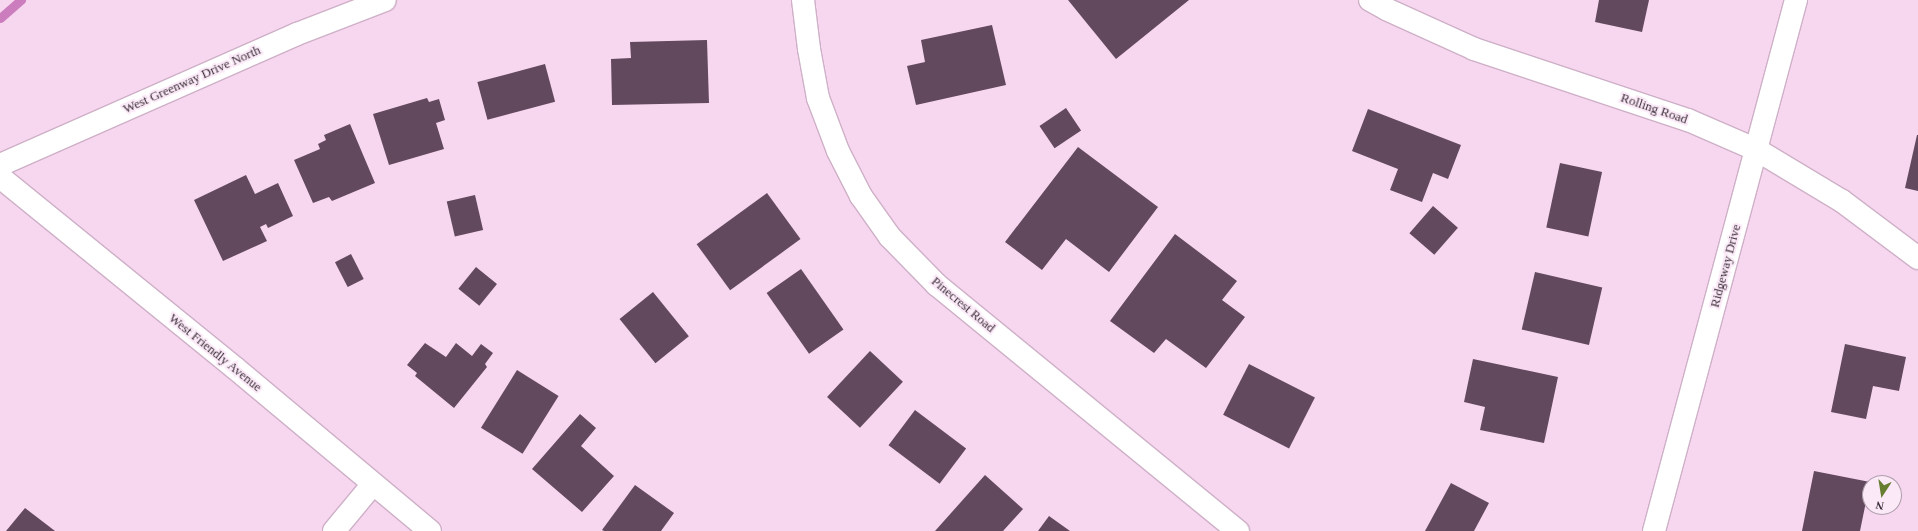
<!DOCTYPE html>
<style>
body{margin:0}
#map{position:relative;width:1918px;height:531px;overflow:hidden;background:#f6d7ef;font-family:Georgia,serif}
div>[style]{position:absolute}
[style*='--x']{left:calc(var(--x)*1px);top:calc(var(--y)*1px);width:calc(var(--w)*1px);rotate:calc(var(--a)*1deg)}
.stream>*{height:9px;margin:-4.5px;padding:0 4.5px;transform-origin:4.5px;border-radius:4.5px;background:#cb7dbe}
.building>*{inset:0;background:#63495e;transform-origin:0 0}
.roads{filter:drop-shadow(1px 0 #ceb0c7) drop-shadow(-1px 0 #ceb0c7) drop-shadow(0 1px #ceb0c7) drop-shadow(0 -1px #ceb0c7)}
.street>*{height:22px;margin:-11px;padding:0 11px;transform-origin:11px;border-radius:11px;background:#fff}
.secondary>*{height:22px;margin:-11px;padding:0 11px;transform-origin:11px;border-radius:11px;background:#fff}
span{translate:-50% -50%;white-space:nowrap;text-align:center;line-height:1.15;-webkit-text-stroke:4px #fbe9f7;paint-order:stroke}
.street-label{font-size:13px;color:#3a2e38}
.north{position:absolute;left:1862px;top:475px;width:40px;height:40px;box-sizing:border-box;background:#fbe9f7;border:1px solid #ae9eab;border-radius:50%;rotate:192deg;font-size:11px;font-weight:700;line-height:16px;text-align:center;color:#3a2e38}
.north::after{content:'';display:block;margin:auto;width:14px;height:18px;background:#677d2f;clip-path:polygon(50% 0,100% 100%,50% 72%,0 100%)}
</style>
<div id="map">
<div class="stream">
<div style="--x:0;--y:18;--w:28;--a:-41"></div>
</div>
<div class="building">
<div style="clip-path:polygon(1068px 0,1189px 0,1116px 59px)"></div>
<div style="clip-path:polygon(1599px 0,1649px 0,1642px 32px,1595px 22px)"></div>
<div style="clip-path:polygon(992px 25px,1006px 85px,916px 105px,907px 66px,925px 62px,921px 40px)"></div>
<div style="clip-path:polygon(707px 40px,709px 103px,612px 105px,611px 59px,631px 58px,630px 42px)"></div>
<div style="left:545px;top:64px;width:39px;height:70px;rotate:75deg"></div>
<div style="clip-path:polygon(427px 98px,429px 102px,439px 99px,445px 120px,436px 123px,444px 149px,389px 165px,373px 114px)"></div>
<div style="left:1066px;top:108px;width:27px;height:32px;rotate:56deg"></div>
<div style="clip-path:polygon(1368px 109px,1461px 145px,1448px 179px,1433px 173px,1422px 202px,1390px 190px,1398px 169px,1352px 151px)"></div>
<div style="clip-path:polygon(350px 124px,375px 183px,332px 201px,329px 197px,313px 203px,294px 160px,320px 149px,318px 144px,326px 140px,324px 135px)"></div>
<div style="clip-path:polygon(1917px 135px,1918px 135px,1918px 191px,1905px 188px)"></div>
<div style="clip-path:polygon(1078px 147px,1158px 207px,1109px 272px,1066px 239px,1042px 270px,1005px 242px)"></div>
<div style="left:1560px;top:163px;width:43px;height:66px;rotate:12deg"></div>
<div style="clip-path:polygon(246px 175px,255px 194px,278px 183px,293px 216px,268px 228px,266px 224px,260px 227px,267px 241px,223px 261px,194px 200px)"></div>
<div style="left:767px;top:193px;width:57px;height:87px;rotate:54deg"></div>
<div style="left:475px;top:195px;width:36px;height:29px;rotate:77deg"></div>
<div style="left:1433px;top:206px;width:33px;height:36px;rotate:41deg"></div>
<div style="clip-path:polygon(1175px 234px,1237px 281px,1222px 300px,1245px 317px,1206px 368px,1166px 339px,1154px 353px,1110px 321px)"></div>
<div style="left:351px;top:254px;width:28px;height:18px;rotate:63deg"></div>
<div style="left:476px;top:267px;width:27px;height:28px;rotate:39deg"></div>
<div style="left:801px;top:269px;width:74px;height:42px;rotate:55deg"></div>
<div style="left:1535px;top:272px;width:69px;height:59px;rotate:13deg"></div>
<div style="left:653px;top:292px;width:57px;height:43px;rotate:51deg"></div>
<div style="clip-path:polygon(425px 343px,446px 357px,456px 343px,472px 356px,481px 344px,493px 353px,485px 364px,487px 367px,454px 408px,415px 376px,417px 373px,407px 365px)"></div>
<div style="clip-path:polygon(1845px 344px,1906px 357px,1899px 391px,1873px 386px,1866px 419px,1831px 412px)"></div>
<div style="left:870px;top:351px;width:45px;height:63px;rotate:43deg"></div>
<div style="clip-path:polygon(1473px 359px,1558px 377px,1544px 443px,1480px 430px,1485px 407px,1464px 402px)"></div>
<div style="left:1249px;top:364px;width:74px;height:57px;rotate:27deg"></div>
<div style="left:517px;top:370px;width:49px;height:68px;rotate:32deg"></div>
<div style="left:915px;top:410px;width:64px;height:44px;rotate:37deg"></div>
<div style="clip-path:polygon(580px 414px,596px 428px,581px 446px,614px 476px,582px 512px,532px 469px)"></div>
<div style="clip-path:polygon(1814px 471px,1870px 482px,1860px 531px,1802px 531px)"></div>
<div style="clip-path:polygon(985px 475px,1023px 509px,1003px 531px,935px 531px)"></div>
<div style="clip-path:polygon(1451px 483px,1489px 503px,1474px 531px,1425px 531px)"></div>
<div style="clip-path:polygon(635px 485px,674px 513px,661px 531px,604px 531px,602px 530px)"></div>
<div style="clip-path:polygon(25px 508px,55px 531px,6px 531px)"></div>
<div style="clip-path:polygon(1049px 516px,1070px 531px,1038px 531px)"></div>
</div>
<div class="roads">
<div class="street">
<div style="--x:803;--y:0;--w:49;--a:83"></div>
<div style="--x:809;--y:49;--w:50;--a:79.6"></div>
<div style="--x:818;--y:98;--w:57;--a:69.3"></div>
<div style="--x:838;--y:151;--w:51;--a:62.9"></div>
<div style="--x:861;--y:196;--w:50;--a:54.7"></div>
<div style="--x:890;--y:237;--w:67;--a:45.6"></div>
<div style="--x:937;--y:285;--w:389;--a:39.3"></div>
<div style="--x:1370;--y:0;--w:18;--a:29"></div>
<div style="--x:1386;--y:9;--w:97;--a:24.4"></div>
<div style="--x:1474;--y:49;--w:225;--a:18.4"></div>
<div style="--x:1688;--y:120;--w:75;--a:23.5"></div>
<div style="--x:1757;--y:150;--w:99;--a:31"></div>
<div style="--x:1842;--y:201;--w:95;--a:36.9"></div>
<div style="--x:0;--y:165;--w:325;--a:-23.8"></div>
<div style="--x:297;--y:34;--w:94;--a:-21.1"></div>
<div style="--x:334;--y:531;--w:61;--a:-50.3"></div>
<div style="--x:1654;--y:531;--w:550;--a:-75.03"></div>
</div>
<div class="secondary">
<div style="--x:0;--y:177;--w:303;--a:39.1"></div>
<div style="--x:235;--y:368;--w:254;--a:39.9"></div>
</div>
</div>
<div class="street-label">
<span style="left:192px;top:80px;rotate:-24deg">West Greenway Drive North</span>
<span style="left:1654px;top:109px;rotate:19deg">Rolling Road</span>
<span style="left:1726px;top:266px;rotate:-75deg">Ridgeway Drive</span>
<span style="left:963px;top:305px;rotate:40deg">Pinecrest Road</span>
<span style="left:215px;top:353px;rotate:39deg">West Friendly Avenue</span>
</div>
<div class="north">N</div>
</div>
